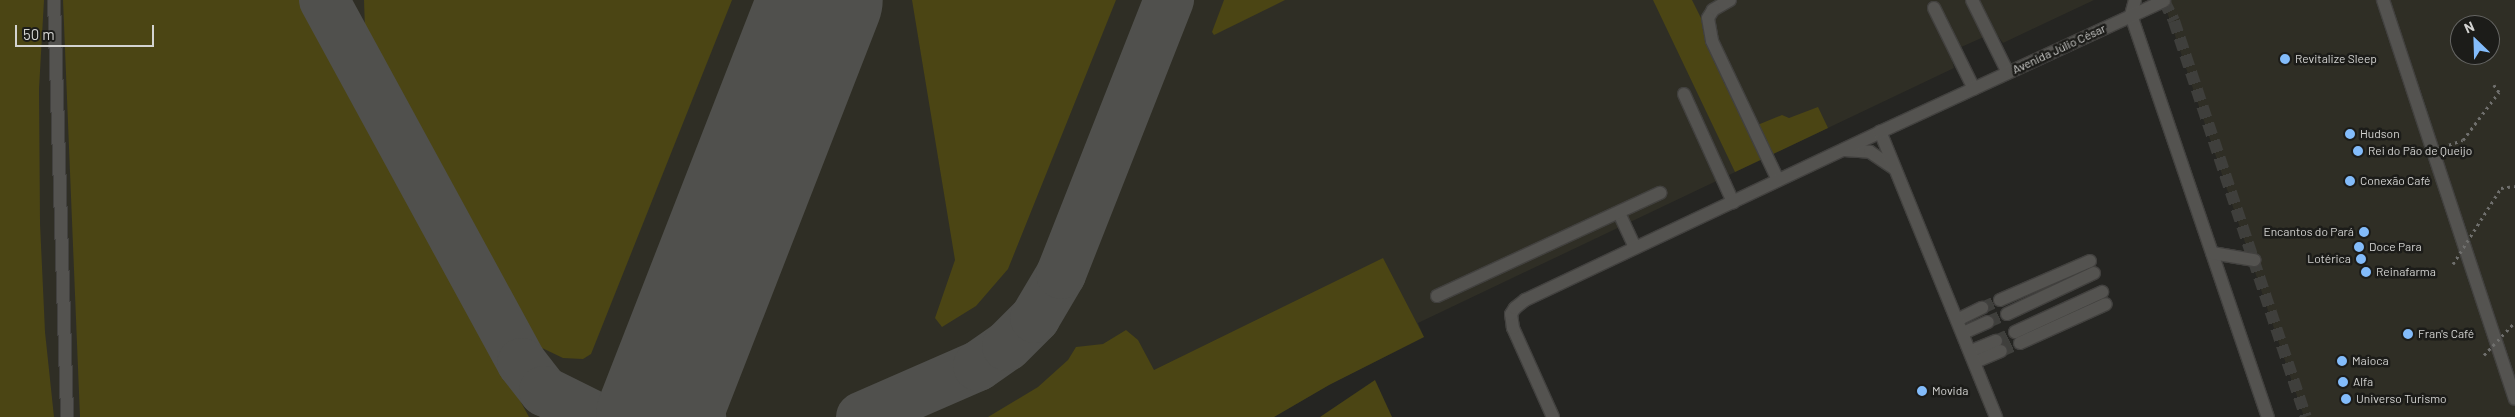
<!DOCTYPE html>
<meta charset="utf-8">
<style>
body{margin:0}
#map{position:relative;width:2515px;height:417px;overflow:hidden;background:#252522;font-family:Barlow,sans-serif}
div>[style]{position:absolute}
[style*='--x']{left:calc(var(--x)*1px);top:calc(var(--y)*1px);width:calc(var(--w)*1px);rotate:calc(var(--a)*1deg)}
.built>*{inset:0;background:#2f2e25}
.green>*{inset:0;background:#4b4514}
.taxiway>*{height:50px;margin:-25px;padding:0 25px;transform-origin:25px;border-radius:25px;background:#50504d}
.runway>*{height:124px;margin:-62px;padding:0 62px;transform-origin:62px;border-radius:62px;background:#50504d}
.minor-tunnel>*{height:12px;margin-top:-6px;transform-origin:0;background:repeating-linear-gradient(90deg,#3f3f3c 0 12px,transparent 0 18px)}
.roads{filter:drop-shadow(1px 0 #42413f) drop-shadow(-1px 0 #42413f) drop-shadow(0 1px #42413f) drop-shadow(0 -1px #42413f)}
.minor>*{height:12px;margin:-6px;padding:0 6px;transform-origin:6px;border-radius:6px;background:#545350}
.path-bridge>*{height:3px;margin-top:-1.5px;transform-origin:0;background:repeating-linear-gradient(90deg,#6f6f6d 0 2.5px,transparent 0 6.5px)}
.dots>*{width:14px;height:14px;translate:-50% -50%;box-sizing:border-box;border:2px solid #1c1c19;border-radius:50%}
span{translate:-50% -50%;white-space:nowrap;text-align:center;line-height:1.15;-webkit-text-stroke:5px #1c1c19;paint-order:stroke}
.street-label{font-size:12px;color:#d3d3d1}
.poi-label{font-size:12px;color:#d3d3d1}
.left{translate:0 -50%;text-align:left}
.right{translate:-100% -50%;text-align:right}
.north{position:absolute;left:2450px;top:15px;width:50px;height:50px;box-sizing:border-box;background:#1c1c19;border:1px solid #656563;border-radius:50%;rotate:336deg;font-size:14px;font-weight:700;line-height:20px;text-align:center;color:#d3d3d1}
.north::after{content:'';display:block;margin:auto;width:18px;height:22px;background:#83bcfb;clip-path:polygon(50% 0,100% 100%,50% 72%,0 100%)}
.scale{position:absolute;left:15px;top:25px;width:139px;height:22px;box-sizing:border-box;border:2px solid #d3d3d1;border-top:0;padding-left:6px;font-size:15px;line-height:18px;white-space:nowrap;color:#d3d3d1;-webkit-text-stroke:4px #1c1c19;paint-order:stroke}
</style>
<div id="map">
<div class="built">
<div style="clip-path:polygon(0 0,2094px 0,2003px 43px,1995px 32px,1950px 52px,1954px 68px,1418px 323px,1424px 337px,1329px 385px,1274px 417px,0 417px)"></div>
<div style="clip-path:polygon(evenodd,2163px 0,2515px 0,2515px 417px,2304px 417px,2163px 0,2460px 25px,2490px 25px,2490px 55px,2460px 55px,2460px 25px)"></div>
</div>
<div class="green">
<div style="clip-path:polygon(0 0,44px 0,39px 89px,40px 223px,45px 332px,54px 417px,0 417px)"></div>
<div style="clip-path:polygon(63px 0,303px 0,529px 417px,80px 417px)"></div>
<div style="clip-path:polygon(364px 0,732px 0,591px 354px,583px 359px,563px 358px,540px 347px,532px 335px,372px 47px,365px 29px)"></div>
<div style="clip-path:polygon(912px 0,1116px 0,1008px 269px,976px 306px,942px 327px,935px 318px,955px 260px)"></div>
<div style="clip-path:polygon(1224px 0,1285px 0,1214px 35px,1212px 32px)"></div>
<div style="clip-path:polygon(1653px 0,1692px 0,1755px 126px,1782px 115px,1789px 118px,1818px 107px,1828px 128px,1735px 172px)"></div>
<div style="clip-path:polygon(1383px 258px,1424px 337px,1329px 385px,1274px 417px,988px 417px,1038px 387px,1068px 360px,1076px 347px,1103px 344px,1126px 330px,1138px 340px,1154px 370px)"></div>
<div style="clip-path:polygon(1375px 380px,1392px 417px,1320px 417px)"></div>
</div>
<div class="taxiway">
<div style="--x:324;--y:0;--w:413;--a:61.4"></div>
<div style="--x:522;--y:363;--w:36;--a:52"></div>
<div style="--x:544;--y:391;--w:58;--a:26.6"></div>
<div style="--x:690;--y:336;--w:50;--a:92.3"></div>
<div style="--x:688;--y:386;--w:34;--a:67"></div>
<div style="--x:861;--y:417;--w:128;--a:-23.6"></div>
<div style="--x:978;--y:366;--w:35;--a:-35"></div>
<div style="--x:1007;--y:346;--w:40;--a:-45"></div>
<div style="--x:1035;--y:318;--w:51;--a:-59.4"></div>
<div style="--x:1061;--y:274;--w:295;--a:-68.5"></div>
</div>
<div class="runway">
<div style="--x:658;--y:417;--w:448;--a:-68.7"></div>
</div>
<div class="minor-tunnel">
<div style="--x:2164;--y:1;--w:22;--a:63"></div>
<div style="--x:2174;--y:21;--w:417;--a:71.6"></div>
<div style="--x:1982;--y:308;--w:20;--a:-24"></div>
<div style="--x:1988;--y:322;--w:21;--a:-23"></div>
<div style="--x:1996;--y:341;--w:21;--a:-25"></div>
<div style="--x:2001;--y:351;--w:21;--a:-23"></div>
</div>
<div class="roads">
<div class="minor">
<div style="--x:54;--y:0;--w:417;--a:88.2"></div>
<div style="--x:1730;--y:0;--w:20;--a:150"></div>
<div style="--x:1713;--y:10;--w:9;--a:122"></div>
<div style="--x:1708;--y:18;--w:23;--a:80"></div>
<div style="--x:1712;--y:41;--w:154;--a:64.6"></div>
<div style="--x:1972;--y:0;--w:81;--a:63.7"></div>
<div style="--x:2383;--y:0;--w:420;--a:71.7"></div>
<div style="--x:1934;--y:8;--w:90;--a:63.7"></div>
<div style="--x:2131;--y:15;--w:425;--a:71.2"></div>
<div style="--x:2131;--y:15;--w:16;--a:-75"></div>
<div style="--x:1684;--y:94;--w:119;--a:65.6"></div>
<div style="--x:1844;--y:150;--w:26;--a:4"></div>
<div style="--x:1870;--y:152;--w:29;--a:34"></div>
<div style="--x:1619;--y:213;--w:38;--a:65"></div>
<div style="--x:2212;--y:253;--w:43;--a:9.5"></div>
<div style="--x:1437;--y:296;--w:246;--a:-24.8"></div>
<div style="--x:2000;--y:300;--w:98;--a:-23.4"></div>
<div style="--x:2007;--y:314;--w:96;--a:-25.2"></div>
<div style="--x:1957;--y:320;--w:28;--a:-26"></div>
<div style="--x:2015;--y:332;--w:96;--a:-24.7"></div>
<div style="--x:1963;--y:333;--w:27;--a:-24"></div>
<div style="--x:2020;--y:343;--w:94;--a:-24.4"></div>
<div style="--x:1971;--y:351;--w:27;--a:-22"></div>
<div style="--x:1975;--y:362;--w:28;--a:-23"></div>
<div style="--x:1553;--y:417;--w:98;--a:-114.2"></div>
<div style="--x:1513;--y:328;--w:14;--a:-98"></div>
<div style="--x:1511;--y:314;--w:7;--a:-56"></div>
<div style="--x:1515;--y:308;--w:13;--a:-39"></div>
<div style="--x:1525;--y:300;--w:393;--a:-25.3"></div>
<div style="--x:1996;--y:417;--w:308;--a:-112.1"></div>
<div style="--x:1880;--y:132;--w:313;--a:-24.8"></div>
</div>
</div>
<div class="path-bridge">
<div style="--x:2418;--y:155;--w:47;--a:-18.4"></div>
<div style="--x:2463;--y:140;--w:60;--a:-53.1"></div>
<div style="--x:2499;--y:92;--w:9;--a:-126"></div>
<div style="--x:2453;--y:264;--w:90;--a:-57.7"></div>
<div style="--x:2501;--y:188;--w:14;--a:-8"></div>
<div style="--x:2484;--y:355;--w:45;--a:-46.8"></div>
</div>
<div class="dots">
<div style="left:2285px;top:59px;background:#83bcfb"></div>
<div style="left:2350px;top:134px;background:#83bcfb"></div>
<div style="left:2358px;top:151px;background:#83bcfb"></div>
<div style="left:2350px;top:181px;background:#83bcfb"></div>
<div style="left:2364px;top:232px;background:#83bcfb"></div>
<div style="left:2359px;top:247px;background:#83bcfb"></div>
<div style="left:2361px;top:259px;background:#83bcfb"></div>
<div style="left:2366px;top:272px;background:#83bcfb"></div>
<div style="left:2408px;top:334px;background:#83bcfb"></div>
<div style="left:2342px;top:361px;background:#83bcfb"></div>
<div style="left:2343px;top:382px;background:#83bcfb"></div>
<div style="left:1922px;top:391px;background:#83bcfb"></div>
<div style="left:2346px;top:399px;background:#83bcfb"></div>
</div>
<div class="street-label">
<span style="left:2059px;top:49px;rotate:-25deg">Avenida Júlio César</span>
</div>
<div class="poi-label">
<span class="left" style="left:2295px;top:59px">Revitalize Sleep</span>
<span class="left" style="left:2360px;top:134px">Hudson</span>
<span class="left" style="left:2368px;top:151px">Rei do Pão de Queijo</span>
<span class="left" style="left:2360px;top:181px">Conexão Café</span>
<span class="right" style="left:2354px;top:232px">Encantos do Pará</span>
<span class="left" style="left:2369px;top:247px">Doce Para</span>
<span class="right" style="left:2351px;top:259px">Lotérica</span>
<span class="left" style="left:2376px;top:272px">Reinafarma</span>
<span class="left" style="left:2418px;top:334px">Fran's Café</span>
<span class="left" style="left:2352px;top:361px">Maioca</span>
<span class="left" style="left:2353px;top:382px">Alfa</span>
<span class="left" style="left:1932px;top:391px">Movida</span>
<span class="left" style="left:2356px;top:399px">Universo Turismo</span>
</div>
<div class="north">N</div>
<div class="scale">50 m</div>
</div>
